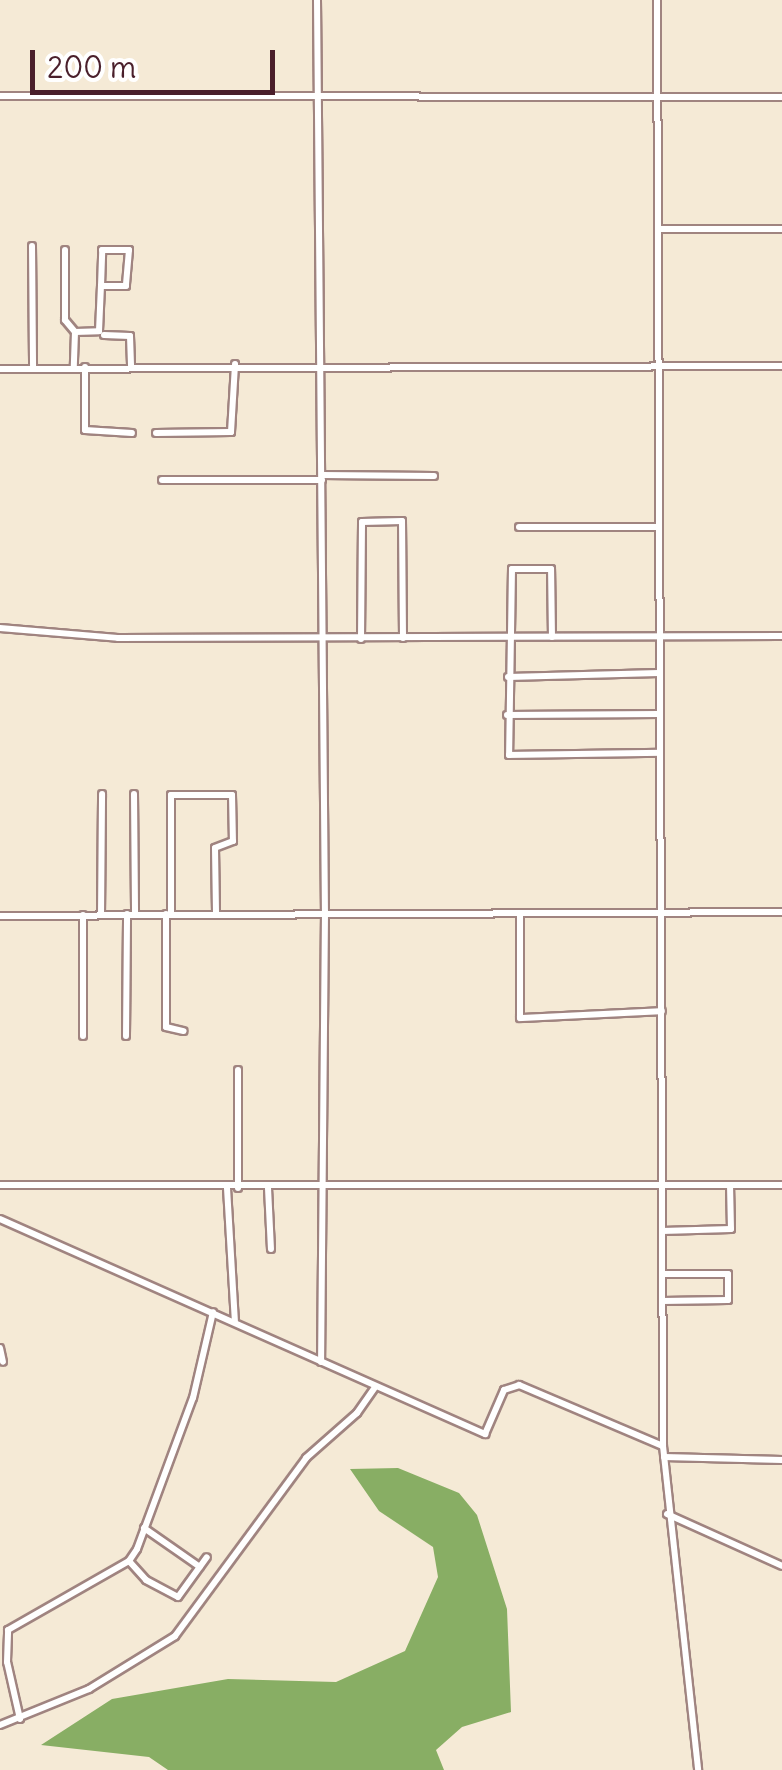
<!DOCTYPE html>
<style>
body{margin:0}
#map{position:relative;width:782px;height:1770px;overflow:hidden;background:#f5ead6;font-family:Delius,sans-serif}
div>[style]{position:absolute}
[style*='--x']{left:calc(var(--x)*1px);top:calc(var(--y)*1px);width:calc(var(--w)*1px);rotate:calc(var(--a)*1deg)}
.forest>*{inset:0;background:#88ae64}
.roads{filter:drop-shadow(2px 0 #a08480) drop-shadow(-2px 0 #a08480) drop-shadow(0 2px #a08480) drop-shadow(0 -2px #a08480)}
.street>*{height:6px;margin:-3px;padding:0 3px;transform-origin:3px;border-radius:3px;background:#fff}
span{translate:-50% -50%;white-space:nowrap;text-align:center;line-height:1.15;-webkit-text-stroke:8px #fff;paint-order:stroke}
.scale{position:absolute;left:30px;top:50px;width:245px;height:45px;box-sizing:border-box;border:5px solid #4a1f2b;border-top:0;padding-left:12px;font-size:30px;line-height:35px;white-space:nowrap;color:#4a1f2b;-webkit-text-stroke:8px #fff;paint-order:stroke}
</style>
<div id="map">
<div class="forest">
<div style="clip-path:polygon(398px 1468px,459px 1493px,477px 1515px,507px 1609px,511px 1712px,462px 1727px,436px 1750px,444px 1770px,168px 1770px,149px 1757px,41px 1745px,112px 1699px,228px 1679px,336px 1682px,405px 1651px,438px 1577px,433px 1547px,379px 1511px,350px 1469px)"></div>
</div>
<div class="roads">
<div class="street">
<div style="--x:317;--y:0;--w:912;--a:89.5"></div>
<div style="--x:325;--y:912;--w:450;--a:90.5"></div>
<div style="--x:657;--y:0;--w:1446;--a:89.76"></div>
<div style="--x:663;--y:1446;--w:326;--a:83.8"></div>
<div style="--x:0;--y:96;--w:782;--a:0.07"></div>
<div style="--x:659;--y:229;--w:123;--a:0"></div>
<div style="--x:32;--y:246;--w:122;--a:89.5"></div>
<div style="--x:65;--y:250;--w:70;--a:90"></div>
<div style="--x:65;--y:320;--w:16;--a:50"></div>
<div style="--x:75;--y:332;--w:35;--a:92"></div>
<div style="--x:75;--y:332;--w:24;--a:-2"></div>
<div style="--x:99;--y:331;--w:45;--a:-87.5"></div>
<div style="--x:101;--y:286;--w:36;--a:-88"></div>
<div style="--x:102;--y:250;--w:27;--a:0"></div>
<div style="--x:129;--y:250;--w:36;--a:95"></div>
<div style="--x:126;--y:286;--w:25;--a:180"></div>
<div style="--x:104;--y:335;--w:26;--a:2"></div>
<div style="--x:130;--y:336;--w:30;--a:88"></div>
<div style="--x:85;--y:367;--w:63;--a:90"></div>
<div style="--x:85;--y:430;--w:47;--a:3.7"></div>
<div style="--x:0;--y:369;--w:782;--a:-0.22"></div>
<div style="--x:156;--y:433;--w:75;--a:-0.8"></div>
<div style="--x:231;--y:432;--w:68;--a:-86.6"></div>
<div style="--x:322;--y:475;--w:112;--a:0.5"></div>
<div style="--x:162;--y:480;--w:160;--a:0"></div>
<div style="--x:519;--y:527;--w:139;--a:0"></div>
<div style="--x:0;--y:628;--w:118;--a:4.8"></div>
<div style="--x:118;--y:638;--w:664;--a:-0.17"></div>
<div style="--x:552;--y:637;--w:68;--a:-90.8"></div>
<div style="--x:551;--y:569;--w:39;--a:180"></div>
<div style="--x:512;--y:569;--w:186;--a:90.9"></div>
<div style="--x:509;--y:755;--w:151;--a:-0.8"></div>
<div style="--x:361;--y:639;--w:117;--a:-89.5"></div>
<div style="--x:362;--y:522;--w:40;--a:-1.4"></div>
<div style="--x:402;--y:521;--w:117;--a:89.5"></div>
<div style="--x:508;--y:677;--w:151;--a:-1.5"></div>
<div style="--x:507;--y:715;--w:152;--a:-0.4"></div>
<div style="--x:134;--y:794;--w:120;--a:89.5"></div>
<div style="--x:166;--y:914;--w:113;--a:90"></div>
<div style="--x:166;--y:1027;--w:18;--a:13"></div>
<div style="--x:171;--y:914;--w:119;--a:-90"></div>
<div style="--x:171;--y:795;--w:61;--a:0"></div>
<div style="--x:232;--y:795;--w:46;--a:88.8"></div>
<div style="--x:233;--y:841;--w:19;--a:159"></div>
<div style="--x:215;--y:848;--w:65;--a:89.1"></div>
<div style="--x:520;--y:914;--w:104;--a:90"></div>
<div style="--x:520;--y:1018;--w:142;--a:-2.8"></div>
<div style="--x:101;--y:915;--w:121;--a:-89.5"></div>
<div style="--x:0;--y:916;--w:782;--a:-0.29"></div>
<div style="--x:83;--y:1036;--w:121;--a:-90"></div>
<div style="--x:126;--y:1036;--w:122;--a:-89.5"></div>
<div style="--x:0;--y:1185;--w:782;--a:0"></div>
<div style="--x:227;--y:1188;--w:133;--a:86.6"></div>
<div style="--x:238;--y:1188;--w:118;--a:-90"></div>
<div style="--x:268;--y:1188;--w:61;--a:87.2"></div>
<div style="--x:0;--y:1219;--w:531;--a:23.91"></div>
<div style="--x:485;--y:1434;--w:48;--a:-66.6"></div>
<div style="--x:504;--y:1390;--w:16;--a:-18"></div>
<div style="--x:519;--y:1385;--w:156;--a:23"></div>
<div style="--x:662;--y:1231;--w:69;--a:-1.7"></div>
<div style="--x:731;--y:1229;--w:43;--a:-91.3"></div>
<div style="--x:662;--y:1274;--w:66;--a:0"></div>
<div style="--x:728;--y:1274;--w:26;--a:90"></div>
<div style="--x:728;--y:1300;--w:66;--a:179.1"></div>
<div style="--x:0;--y:1348;--w:14;--a:78"></div>
<div style="--x:664;--y:1457;--w:118;--a:1.5"></div>
<div style="--x:667;--y:1514;--w:126;--a:24.3"></div>
<div style="--x:144;--y:1528;--w:68;--a:34.9"></div>
<div style="--x:129;--y:1561;--w:25;--a:48"></div>
<div style="--x:146;--y:1580;--w:36;--a:28"></div>
<div style="--x:178;--y:1597;--w:49;--a:-54.1"></div>
<div style="--x:20;--y:1719;--w:58;--a:-102.8"></div>
<div style="--x:7;--y:1662;--w:32;--a:-88"></div>
<div style="--x:8;--y:1630;--w:139;--a:-29.7"></div>
<div style="--x:129;--y:1561;--w:14;--a:-56"></div>
<div style="--x:137;--y:1549;--w:161;--a:-69.7"></div>
<div style="--x:193;--y:1398;--w:88;--a:-76.9"></div>
<div style="--x:0;--y:1725;--w:96;--a:-22"></div>
<div style="--x:89;--y:1689;--w:101;--a:-31.6"></div>
<div style="--x:175;--y:1636;--w:221;--a:-53.6"></div>
<div style="--x:306;--y:1458;--w:68;--a:-41.4"></div>
<div style="--x:357;--y:1413;--w:32;--a:-55"></div>
</div>
</div>
<div class="scale">200 m</div>
</div>
